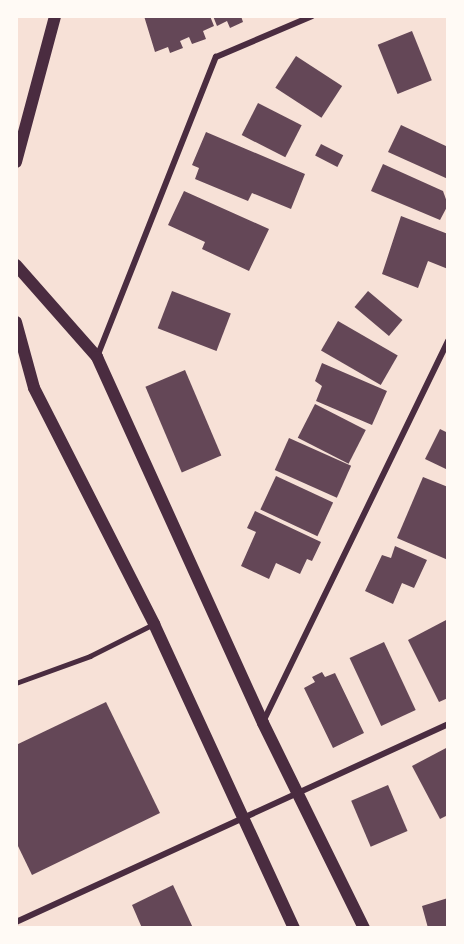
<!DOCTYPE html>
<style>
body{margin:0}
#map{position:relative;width:464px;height:944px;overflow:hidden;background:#f7e1d7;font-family:Arial,sans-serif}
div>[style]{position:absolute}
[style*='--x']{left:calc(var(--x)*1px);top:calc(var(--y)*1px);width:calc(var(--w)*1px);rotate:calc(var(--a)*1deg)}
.building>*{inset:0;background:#644757;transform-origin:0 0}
.service>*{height:4.5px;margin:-2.25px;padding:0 2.25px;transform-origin:2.25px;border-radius:2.25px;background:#4a2c40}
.minor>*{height:6px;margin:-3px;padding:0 3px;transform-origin:3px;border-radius:3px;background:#4a2c40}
.secondary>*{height:12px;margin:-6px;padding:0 6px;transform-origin:6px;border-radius:6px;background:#4a2c40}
span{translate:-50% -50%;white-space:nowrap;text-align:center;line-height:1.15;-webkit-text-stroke:4.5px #fffaf5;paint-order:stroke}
.frame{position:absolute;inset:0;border:18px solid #fffaf5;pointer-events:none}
</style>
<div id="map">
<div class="building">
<div style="clip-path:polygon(144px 16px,210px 16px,214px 26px,203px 31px,206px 39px,192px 44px,189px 37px,180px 41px,183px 48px,170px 53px,168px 47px,155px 52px)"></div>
<div style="clip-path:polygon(213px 16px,241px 16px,243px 22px,230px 28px,227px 21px,217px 26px)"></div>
<div style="left:412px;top:31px;width:53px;height:37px;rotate:68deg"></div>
<div style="left:296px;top:56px;width:55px;height:38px;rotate:33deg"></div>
<div style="left:258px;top:103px;width:49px;height:36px;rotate:27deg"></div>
<div style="clip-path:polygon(401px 125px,448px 147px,448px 179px,388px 152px)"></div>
<div style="clip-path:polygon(206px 132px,305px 174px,291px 209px,252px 193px,248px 201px,195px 179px,199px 168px,192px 165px)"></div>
<div style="left:321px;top:144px;width:25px;height:13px;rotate:27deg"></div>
<div style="clip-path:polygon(383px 164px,443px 191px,448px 205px,440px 220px,371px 191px)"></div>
<div style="clip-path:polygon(184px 191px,269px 229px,249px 271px,202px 249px,205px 242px,168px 225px)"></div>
<div style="clip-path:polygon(401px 216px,448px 234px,448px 269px,428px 261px,418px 288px,382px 274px)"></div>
<div style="left:172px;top:291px;width:63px;height:40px;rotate:21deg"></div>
<div style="left:368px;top:291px;width:45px;height:21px;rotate:40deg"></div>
<div style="left:338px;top:321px;width:69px;height:34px;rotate:30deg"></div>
<div style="clip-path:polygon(322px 363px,387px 391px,372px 425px,316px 401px,322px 386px,315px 381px)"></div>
<div style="left:185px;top:370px;width:93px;height:43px;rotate:67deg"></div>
<div style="left:315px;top:404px;width:57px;height:38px;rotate:27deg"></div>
<div style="clip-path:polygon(440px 429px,448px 433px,448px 470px,425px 459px)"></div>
<div style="left:289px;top:438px;width:68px;height:35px;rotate:24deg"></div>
<div style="left:276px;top:476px;width:63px;height:37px;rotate:25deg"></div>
<div style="clip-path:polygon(423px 477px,448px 487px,448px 560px,397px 538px)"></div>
<div style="clip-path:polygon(255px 511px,321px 542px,312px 561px,307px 559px,300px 574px,276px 563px,269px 579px,241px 566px,256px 532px,247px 528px)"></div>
<div style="clip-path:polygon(395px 546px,427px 560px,414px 588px,402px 583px,393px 604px,365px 591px,382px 555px,391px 558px)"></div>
<div style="clip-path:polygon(448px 619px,448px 698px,439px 702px,408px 640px)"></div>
<div style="left:384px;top:642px;width:75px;height:38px;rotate:65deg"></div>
<div style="clip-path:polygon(322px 672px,325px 677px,335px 673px,364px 733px,333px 748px,304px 688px,315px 682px,312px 677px)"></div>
<div style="clip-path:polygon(106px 702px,160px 813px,32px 875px,16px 842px,16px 745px)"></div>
<div style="clip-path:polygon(448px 747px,448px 815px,440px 819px,412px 766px)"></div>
<div style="left:388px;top:785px;width:50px;height:40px;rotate:67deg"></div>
<div style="clip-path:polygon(173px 885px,193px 928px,142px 928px,132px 905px)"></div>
<div style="clip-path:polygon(448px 898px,448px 928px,428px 928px,422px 906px)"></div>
</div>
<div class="service">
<div style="--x:16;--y:683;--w:79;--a:-20"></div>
<div style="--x:90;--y:656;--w:69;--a:-26.6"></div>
</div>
<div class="minor">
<div style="--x:97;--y:357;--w:323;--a:-68.4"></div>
<div style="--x:216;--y:57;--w:104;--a:-23.1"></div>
<div style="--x:263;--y:722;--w:424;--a:-64.1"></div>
<div style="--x:16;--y:922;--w:475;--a:-24.6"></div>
</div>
<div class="secondary">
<div style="--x:16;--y:162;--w:151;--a:-75"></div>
<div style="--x:16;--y:265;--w:123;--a:48.6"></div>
<div style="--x:97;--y:357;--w:402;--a:65.6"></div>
<div style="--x:263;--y:723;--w:229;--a:63.8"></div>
<div style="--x:16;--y:322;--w:68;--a:74.7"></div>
<div style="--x:34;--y:388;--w:265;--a:63"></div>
<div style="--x:154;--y:624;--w:335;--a:65.3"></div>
</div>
<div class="frame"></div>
</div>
